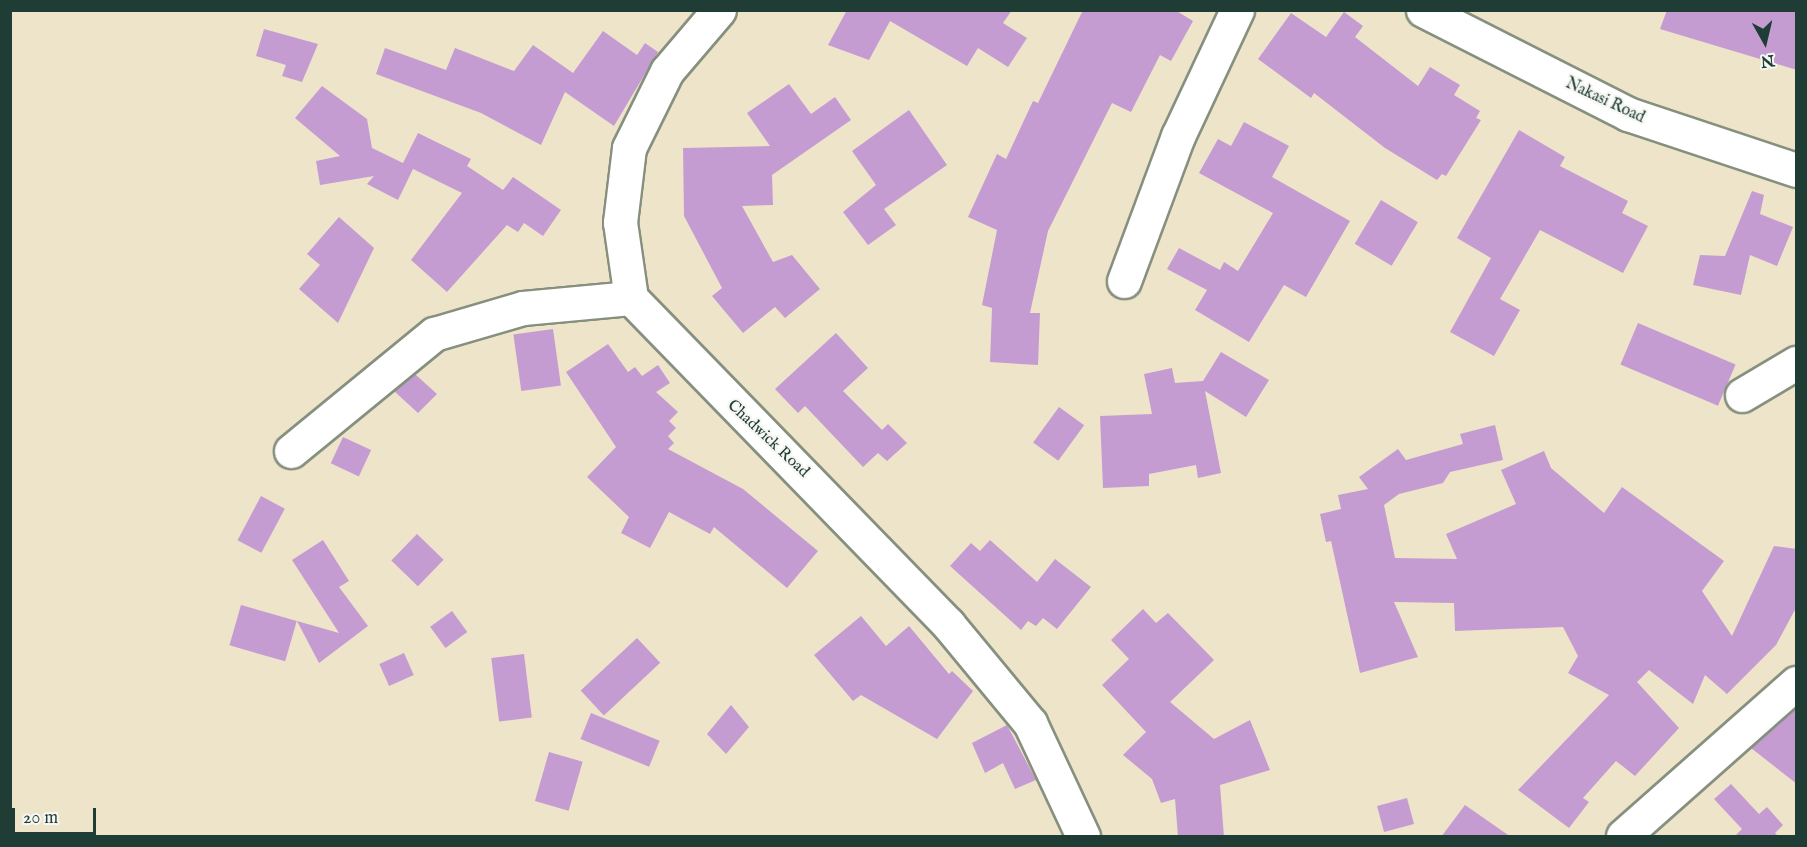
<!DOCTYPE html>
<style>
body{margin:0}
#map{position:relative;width:1807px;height:847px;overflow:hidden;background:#eee4ca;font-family:"IM FELL English",serif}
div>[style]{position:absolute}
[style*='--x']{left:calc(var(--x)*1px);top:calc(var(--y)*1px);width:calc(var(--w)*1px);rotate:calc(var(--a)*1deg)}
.building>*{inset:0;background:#c49cd2;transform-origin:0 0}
.roads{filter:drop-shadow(2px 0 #86907f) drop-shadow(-2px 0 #86907f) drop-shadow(0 2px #86907f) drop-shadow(0 -2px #86907f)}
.minor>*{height:33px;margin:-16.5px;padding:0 16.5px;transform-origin:16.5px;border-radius:16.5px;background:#fff}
span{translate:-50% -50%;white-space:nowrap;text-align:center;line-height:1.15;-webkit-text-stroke:4.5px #f6f6f2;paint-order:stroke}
.street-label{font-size:16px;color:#1f3d34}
.frame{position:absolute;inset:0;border:12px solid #1f3d34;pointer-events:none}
.north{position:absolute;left:1735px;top:12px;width:60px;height:60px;-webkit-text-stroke:4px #f6f6f2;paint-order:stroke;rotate:172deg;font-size:16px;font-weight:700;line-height:24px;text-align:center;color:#1f3d34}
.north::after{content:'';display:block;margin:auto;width:21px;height:27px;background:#1f3d34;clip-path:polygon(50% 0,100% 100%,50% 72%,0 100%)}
.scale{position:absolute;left:12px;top:808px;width:84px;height:27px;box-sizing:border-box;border:3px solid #1f3d34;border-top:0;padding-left:8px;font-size:18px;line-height:21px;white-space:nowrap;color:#1f3d34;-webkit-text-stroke:4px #f6f6f2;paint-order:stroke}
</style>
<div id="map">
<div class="building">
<div style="clip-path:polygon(847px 10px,1012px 10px,1003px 23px,1027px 38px,1008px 67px,978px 48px,967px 66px,890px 21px,869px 60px,828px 45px)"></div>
<div style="clip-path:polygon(1083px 10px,1175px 10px,1193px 21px,1171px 61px,1160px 55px,1131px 112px,1112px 103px,1048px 231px,1030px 313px,1040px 313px,1038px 365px,990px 362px,992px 308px,982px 305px,997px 230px,968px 217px,997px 154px,1006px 159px,1033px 101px,1038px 103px)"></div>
<div style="clip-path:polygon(1667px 10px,1797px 10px,1797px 70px,1660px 29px)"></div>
<div style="clip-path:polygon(1344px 12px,1363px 26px,1355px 37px,1418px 86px,1430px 67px,1460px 85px,1454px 95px,1480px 111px,1476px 118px,1481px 120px,1446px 176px,1442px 174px,1437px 180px,1385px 148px,1314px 93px,1311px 98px,1258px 59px,1291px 13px,1326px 37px)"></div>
<div style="clip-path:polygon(264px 29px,318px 44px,302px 82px,282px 76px,286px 65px,256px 56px)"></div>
<div style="clip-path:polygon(603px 31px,637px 55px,645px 43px,658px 52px,614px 126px,565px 92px,541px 145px,481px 113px,376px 74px,385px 48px,446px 70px,455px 48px,514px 71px,533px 45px,573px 73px)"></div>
<div style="clip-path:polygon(789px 84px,811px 114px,835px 97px,851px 120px,772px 175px,773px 205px,742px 206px,773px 262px,792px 255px,820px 289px,785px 318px,775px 307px,743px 333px,712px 296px,722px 288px,684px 216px,683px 148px,770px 146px,747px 113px)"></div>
<div style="clip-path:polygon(322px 86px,367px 119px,372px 148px,403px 163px,418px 133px,471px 159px,467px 166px,503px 190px,513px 177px,561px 210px,543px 236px,524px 223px,518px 232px,507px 225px,447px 292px,411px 260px,462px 193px,413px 169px,398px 200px,367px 184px,374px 176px,320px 185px,316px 161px,340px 156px,295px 118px)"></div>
<div style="clip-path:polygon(909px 110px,947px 165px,884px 209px,896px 225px,868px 245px,843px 212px,876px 185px,852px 151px)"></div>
<div style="clip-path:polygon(1244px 122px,1289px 146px,1272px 177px,1350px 221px,1306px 297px,1284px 285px,1249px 342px,1195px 310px,1207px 290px,1167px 269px,1179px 248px,1220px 270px,1224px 262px,1238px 271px,1273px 213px,1199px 173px,1218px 139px,1231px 146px)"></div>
<div style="clip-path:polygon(1519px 130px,1565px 157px,1560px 166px,1628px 201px,1622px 213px,1648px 226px,1623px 273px,1540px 230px,1500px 299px,1520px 310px,1494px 356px,1450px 332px,1491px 258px,1457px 238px)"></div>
<div style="clip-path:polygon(1752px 191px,1764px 195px,1760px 214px,1793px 227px,1777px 266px,1750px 255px,1741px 295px,1693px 285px,1700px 255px,1725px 256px)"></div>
<div style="left:1381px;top:200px;width:43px;height:51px;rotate:31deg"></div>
<div style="clip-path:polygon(339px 217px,374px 248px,338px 323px,299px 289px,320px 265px,307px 254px)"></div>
<div style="left:1638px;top:323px;width:106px;height:45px;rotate:23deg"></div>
<div style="left:553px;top:329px;width:57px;height:40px;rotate:82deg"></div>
<div style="clip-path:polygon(836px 333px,868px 368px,843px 391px,882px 430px,888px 424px,907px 443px,887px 461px,878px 453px,863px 467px,805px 406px,798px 413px,775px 389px)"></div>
<div style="clip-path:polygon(608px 344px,628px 372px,635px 367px,642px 376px,658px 365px,670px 383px,656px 392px,678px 412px,669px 421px,676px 428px,668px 436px,674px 443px,668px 449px,743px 489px,818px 551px,787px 588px,714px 527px,710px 534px,669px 512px,650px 548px,621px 533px,629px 517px,587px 477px,616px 447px,566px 372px)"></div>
<div style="clip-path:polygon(1221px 352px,1269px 380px,1246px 417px,1205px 391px,1221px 473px,1198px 478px,1196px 465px,1149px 474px,1149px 486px,1103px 488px,1100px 416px,1152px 414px,1144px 374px,1172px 368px,1175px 383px,1203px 381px)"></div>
<div style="clip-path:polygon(415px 374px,437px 394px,418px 413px,394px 391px)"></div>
<div style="left:1059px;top:407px;width:31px;height:44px;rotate:36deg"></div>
<div style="clip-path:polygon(1495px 425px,1503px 460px,1450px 472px,1443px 483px,1399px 494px,1384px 505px,1395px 558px,1457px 559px,1446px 534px,1516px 504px,1501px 470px,1544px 451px,1551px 468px,1604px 513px,1622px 487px,1724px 561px,1702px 591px,1732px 636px,1774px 546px,1797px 549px,1797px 606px,1776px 645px,1727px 694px,1705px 675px,1693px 704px,1649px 670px,1637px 682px,1679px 728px,1635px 776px,1616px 761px,1583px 798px,1589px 802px,1569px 828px,1518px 790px,1609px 695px,1568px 673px,1578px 656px,1563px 627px,1455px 631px,1454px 603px,1394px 602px,1418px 657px,1360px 673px,1331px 541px,1326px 542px,1320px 514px,1341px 509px,1338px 495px,1368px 489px,1359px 477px,1398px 449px,1406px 460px,1463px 444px,1460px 434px)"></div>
<div style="left:343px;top:437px;width:31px;height:29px;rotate:25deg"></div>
<div style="left:261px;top:496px;width:27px;height:50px;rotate:28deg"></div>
<div style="left:417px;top:534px;width:37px;height:37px;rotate:44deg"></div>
<div style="clip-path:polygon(323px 540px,349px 581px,339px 587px,368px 626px,319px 663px,297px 621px,339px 633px,292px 560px)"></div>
<div style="clip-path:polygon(990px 540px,1037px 582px,1055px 559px,1091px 587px,1057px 629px,1043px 618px,1036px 626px,1028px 621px,1021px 630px,950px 566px,971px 543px,980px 551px)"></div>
<div style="left:241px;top:605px;width:58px;height:42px;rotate:16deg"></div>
<div style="clip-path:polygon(1143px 609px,1156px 623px,1168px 613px,1214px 660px,1170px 702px,1214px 739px,1250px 720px,1270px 770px,1220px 785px,1224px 837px,1178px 837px,1175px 799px,1161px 803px,1152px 779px,1123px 755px,1146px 732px,1102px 685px,1129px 659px,1111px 640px)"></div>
<div style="left:452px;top:611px;width:26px;height:27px;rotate:54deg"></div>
<div style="clip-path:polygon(861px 616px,886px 646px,909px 626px,949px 674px,952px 671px,973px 691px,937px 739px,861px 695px,853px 701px,814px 655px)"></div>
<div style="left:637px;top:638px;width:34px;height:77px;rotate:47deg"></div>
<div style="left:404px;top:653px;width:24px;height:27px;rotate:66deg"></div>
<div style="left:524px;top:654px;width:64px;height:33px;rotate:83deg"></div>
<div style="clip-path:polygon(731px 705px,749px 727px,726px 754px,707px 734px)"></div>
<div style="clip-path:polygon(1797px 708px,1797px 784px,1751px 748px)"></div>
<div style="left:591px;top:713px;width:74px;height:28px;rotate:22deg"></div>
<div style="clip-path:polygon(1007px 725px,1036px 780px,1015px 789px,1003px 763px,985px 773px,972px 743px)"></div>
<div style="left:549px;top:752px;width:35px;height:51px;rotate:16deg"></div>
<div style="clip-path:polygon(1731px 784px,1759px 814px,1767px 807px,1783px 825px,1775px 833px,1779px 837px,1734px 837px,1742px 829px,1714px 799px)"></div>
<div style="left:1407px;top:798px;width:27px;height:31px;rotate:75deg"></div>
<div style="clip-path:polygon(1465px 805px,1511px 837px,1441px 837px)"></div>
</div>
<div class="roads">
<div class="minor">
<div style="--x:719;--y:10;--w:80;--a:130.4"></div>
<div style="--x:667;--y:71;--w:86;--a:116.3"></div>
<div style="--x:629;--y:148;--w:75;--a:96.9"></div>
<div style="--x:620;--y:222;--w:77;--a:81.8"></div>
<div style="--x:631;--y:298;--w:455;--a:45.8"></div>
<div style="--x:948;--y:624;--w:129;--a:50.4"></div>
<div style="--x:1030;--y:723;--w:125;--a:64.9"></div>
<div style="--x:1423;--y:10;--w:230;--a:26.9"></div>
<div style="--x:1628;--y:114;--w:177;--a:18.4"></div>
<div style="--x:1124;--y:281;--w:155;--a:-69.6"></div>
<div style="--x:1178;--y:136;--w:139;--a:-64.9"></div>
<div style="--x:1742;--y:395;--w:63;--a:-30.7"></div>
<div style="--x:291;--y:451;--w:185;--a:-39.3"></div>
<div style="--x:434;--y:334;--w:93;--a:-16.3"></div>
<div style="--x:523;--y:308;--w:108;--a:-5.3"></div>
<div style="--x:1623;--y:836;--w:231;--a:-41.5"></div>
</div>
</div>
<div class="street-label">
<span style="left:1605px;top:101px;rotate:25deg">Nakasi Road</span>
<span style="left:768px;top:439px;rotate:43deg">Chadwick Road</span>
</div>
<div class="frame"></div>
<div class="north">N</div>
<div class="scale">20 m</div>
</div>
